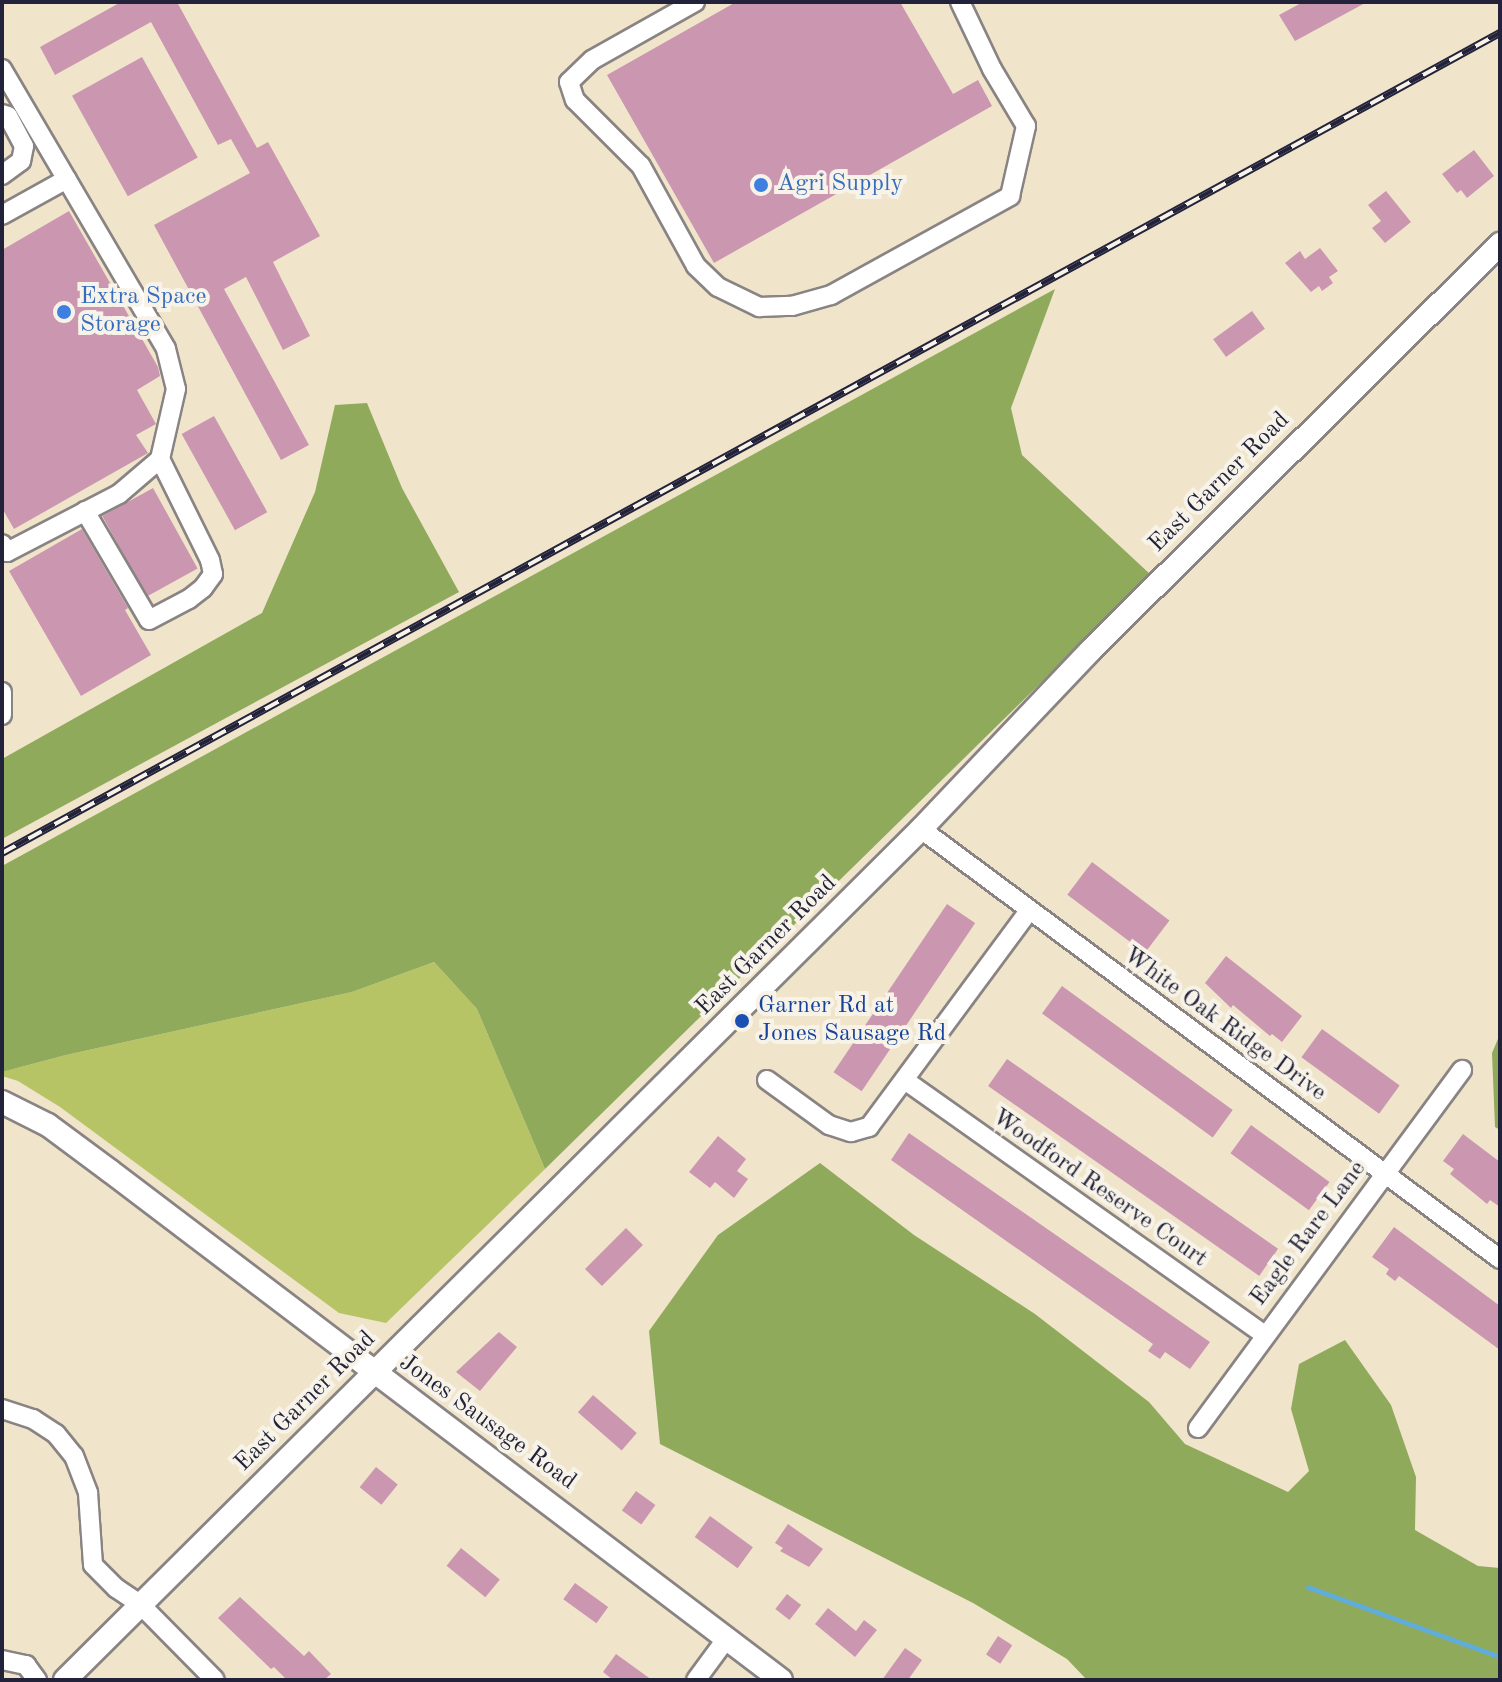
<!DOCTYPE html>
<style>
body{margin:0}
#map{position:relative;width:1502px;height:1682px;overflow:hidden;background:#f0e5cb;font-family:"Old Standard TT",serif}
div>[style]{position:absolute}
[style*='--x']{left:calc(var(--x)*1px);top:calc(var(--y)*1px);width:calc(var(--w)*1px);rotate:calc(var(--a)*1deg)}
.green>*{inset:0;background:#b6c466}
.forest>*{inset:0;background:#90aa5b}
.stream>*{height:5px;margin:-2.5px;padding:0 2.5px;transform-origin:2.5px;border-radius:2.5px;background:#60add9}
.building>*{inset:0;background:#cb97b0;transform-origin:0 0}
.roads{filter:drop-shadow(2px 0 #898483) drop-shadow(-2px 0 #898483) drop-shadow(0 2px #898483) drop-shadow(0 -2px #898483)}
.minor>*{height:18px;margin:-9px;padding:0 9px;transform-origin:9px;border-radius:9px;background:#fff}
.major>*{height:22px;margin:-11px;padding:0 11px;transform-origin:11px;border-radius:11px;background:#fff}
.rail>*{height:8px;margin-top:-4px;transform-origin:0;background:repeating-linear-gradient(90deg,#f7f3e8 0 15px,#22223b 0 30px);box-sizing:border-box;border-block:2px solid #22223b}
.dots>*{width:22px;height:22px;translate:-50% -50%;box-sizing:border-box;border:4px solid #f7f3e8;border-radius:50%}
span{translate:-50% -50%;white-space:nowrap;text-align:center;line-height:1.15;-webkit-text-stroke:8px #f7f3e8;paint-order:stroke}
.shop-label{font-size:24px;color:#366cbe}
.left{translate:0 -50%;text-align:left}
.street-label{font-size:24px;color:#22223b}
.transit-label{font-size:24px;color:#164399}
.frame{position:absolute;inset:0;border:4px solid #22223b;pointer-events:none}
</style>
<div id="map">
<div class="green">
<div style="clip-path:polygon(434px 962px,477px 1009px,545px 1169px,386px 1323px,339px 1313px,60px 1107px,18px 1081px,2px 1076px,2px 1072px,66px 1055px,352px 992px)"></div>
</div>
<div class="forest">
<div style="clip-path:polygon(1055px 289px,1011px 408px,1022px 455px,1151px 575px,545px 1169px,477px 1009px,434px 962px,352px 992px,66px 1055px,2px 1072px,2px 866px)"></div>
<div style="clip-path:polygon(367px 403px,402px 488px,459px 592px,2px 839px,2px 759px,262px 613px,315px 492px,335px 405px)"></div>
<div style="clip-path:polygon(1500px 1034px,1500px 1130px,1495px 1127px,1492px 1053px)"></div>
<div style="clip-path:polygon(820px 1163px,914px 1235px,1035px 1314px,1149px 1402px,1185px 1444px,1288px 1492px,1309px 1471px,1291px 1409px,1299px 1364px,1345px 1340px,1391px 1405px,1416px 1477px,1415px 1530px,1478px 1566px,1500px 1568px,1500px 1680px,1087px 1680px,1067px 1659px,973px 1603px,660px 1444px,649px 1331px,718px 1235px)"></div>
</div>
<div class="stream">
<div style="--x:1308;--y:1587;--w:204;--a:20"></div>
</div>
<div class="building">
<div style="clip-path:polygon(121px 2px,177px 2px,257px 148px,268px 142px,320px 236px,273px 262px,310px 336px,283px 350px,246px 277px,224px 289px,309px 445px,281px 460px,154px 225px,250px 173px,231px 139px,218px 145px,151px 22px,55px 75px,40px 47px)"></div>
<div style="clip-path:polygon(736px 2px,900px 2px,953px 94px,978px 80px,992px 106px,714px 263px,607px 75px)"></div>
<div style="clip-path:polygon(1303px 2px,1367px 2px,1295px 41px,1279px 15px)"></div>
<div style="left:142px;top:57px;width:115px;height:80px;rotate:61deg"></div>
<div style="clip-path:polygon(1474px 150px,1494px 176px,1467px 198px,1461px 190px,1457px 193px,1442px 174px)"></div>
<div style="clip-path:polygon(1386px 191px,1411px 222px,1385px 243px,1372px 228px,1381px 221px,1368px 205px)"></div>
<div style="clip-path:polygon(69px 211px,158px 367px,160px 376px,137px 390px,156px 424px,136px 435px,148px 453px,14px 529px,2px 508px,2px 250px)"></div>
<div style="clip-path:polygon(1320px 248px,1338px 271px,1329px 277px,1333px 283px,1322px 291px,1319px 286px,1311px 292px,1285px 263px,1300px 251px,1305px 259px)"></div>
<div style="left:1252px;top:311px;width:22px;height:48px;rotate:54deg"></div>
<div style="left:214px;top:416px;width:110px;height:37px;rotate:61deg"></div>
<div style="left:153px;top:488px;width:92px;height:58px;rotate:61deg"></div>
<div style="clip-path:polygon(82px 529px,128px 608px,125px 610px,151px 655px,81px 696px,9px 571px)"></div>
<div style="left:1092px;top:862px;width:97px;height:41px;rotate:37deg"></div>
<div style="left:947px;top:904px;width:34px;height:203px;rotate:34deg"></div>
<div style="clip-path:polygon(1226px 956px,1302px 1016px,1282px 1042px,1272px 1034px,1270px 1036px,1233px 1005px,1231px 1008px,1205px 983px)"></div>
<div style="left:1062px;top:986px;width:211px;height:34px;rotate:36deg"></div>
<div style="left:1322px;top:1029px;width:96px;height:35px;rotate:36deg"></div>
<div style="left:1007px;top:1059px;width:331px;height:33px;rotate:35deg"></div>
<div style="left:1251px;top:1125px;width:97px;height:35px;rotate:36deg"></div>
<div style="clip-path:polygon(909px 1133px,1210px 1342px,1190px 1369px,1165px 1352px,1160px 1359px,1148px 1351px,1153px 1344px,891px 1160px)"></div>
<div style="clip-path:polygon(1463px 1134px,1500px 1162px,1500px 1207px,1490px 1200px,1487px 1204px,1475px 1194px,1450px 1174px,1454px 1169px,1443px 1161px)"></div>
<div style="clip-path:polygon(718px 1136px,746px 1159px,737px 1171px,748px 1179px,734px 1198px,715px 1182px,710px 1188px,689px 1172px)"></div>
<div style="clip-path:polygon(1394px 1227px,1500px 1306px,1500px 1350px,1399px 1276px,1395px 1281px,1386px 1274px,1389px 1269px,1372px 1257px)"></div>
<div style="left:626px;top:1228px;width:24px;height:58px;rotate:45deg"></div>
<div style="clip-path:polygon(499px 1332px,517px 1347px,480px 1391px,456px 1372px)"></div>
<div style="left:593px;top:1395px;width:58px;height:23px;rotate:41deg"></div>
<div style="left:376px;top:1467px;width:28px;height:26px;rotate:39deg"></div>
<div style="left:636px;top:1491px;width:24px;height:24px;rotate:36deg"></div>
<div style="left:710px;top:1516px;width:53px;height:26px;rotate:36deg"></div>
<div style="clip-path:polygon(788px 1524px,823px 1549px,809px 1567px,780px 1551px,783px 1548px,775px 1543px)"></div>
<div style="left:461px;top:1548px;width:50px;height:23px;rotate:39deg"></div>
<div style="left:575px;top:1583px;width:41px;height:20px;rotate:36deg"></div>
<div style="left:787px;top:1594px;width:18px;height:19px;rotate:38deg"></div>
<div style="clip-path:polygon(240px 1597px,304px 1656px,309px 1651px,331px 1674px,324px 1680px,287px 1680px,274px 1667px,271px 1669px,218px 1618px)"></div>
<div style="clip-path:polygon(828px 1608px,856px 1631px,864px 1620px,877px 1630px,855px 1657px,815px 1624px)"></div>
<div style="left:998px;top:1636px;width:17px;height:22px;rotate:33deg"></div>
<div style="clip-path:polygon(905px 1648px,922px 1660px,908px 1680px,882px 1680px)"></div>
<div style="clip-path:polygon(616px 1654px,652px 1680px,613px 1680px,603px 1672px)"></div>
</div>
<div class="roads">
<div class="minor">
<div style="--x:695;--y:2;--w:118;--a:150.6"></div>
<div style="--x:592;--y:60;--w:32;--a:136"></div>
<div style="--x:569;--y:82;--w:19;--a:72"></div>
<div style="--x:575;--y:100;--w:93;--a:45"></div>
<div style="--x:641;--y:166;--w:114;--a:61.2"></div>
<div style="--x:696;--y:266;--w:30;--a:44"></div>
<div style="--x:718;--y:287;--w:46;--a:26"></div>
<div style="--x:759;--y:307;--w:33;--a:-2"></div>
<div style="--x:792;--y:306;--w:41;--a:-15.8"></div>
<div style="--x:831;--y:295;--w:205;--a:-28.9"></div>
<div style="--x:1010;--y:196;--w:72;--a:-77.1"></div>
<div style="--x:1026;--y:126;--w:66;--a:-120.8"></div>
<div style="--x:992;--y:69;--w:74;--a:-115.5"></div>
<div style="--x:2;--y:69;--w:324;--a:59.6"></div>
<div style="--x:166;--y:349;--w:41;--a:76"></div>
<div style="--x:176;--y:389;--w:72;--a:102.9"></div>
<div style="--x:160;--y:459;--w:54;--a:139.5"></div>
<div style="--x:119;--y:494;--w:126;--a:152.6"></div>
<div style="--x:7;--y:552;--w:9;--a:-122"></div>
<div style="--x:2;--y:114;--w:6;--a:18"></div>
<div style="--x:8;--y:116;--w:34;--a:62"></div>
<div style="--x:24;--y:146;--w:15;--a:101"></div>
<div style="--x:21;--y:161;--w:24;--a:144"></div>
<div style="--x:2;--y:215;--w:74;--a:-29"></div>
<div style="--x:85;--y:511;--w:126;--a:59.6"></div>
<div style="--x:149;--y:620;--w:45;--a:-27.7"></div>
<div style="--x:189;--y:599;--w:18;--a:-38"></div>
<div style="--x:203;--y:588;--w:17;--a:-54"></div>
<div style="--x:213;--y:574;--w:14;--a:-102"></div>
<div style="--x:210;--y:560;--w:113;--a:-116.3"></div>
<div style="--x:2;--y:692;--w:23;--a:90"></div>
<div style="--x:921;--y:829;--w:721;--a:36.6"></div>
<div style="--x:767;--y:1080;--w:77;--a:36"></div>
<div style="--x:829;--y:1125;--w:23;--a:18"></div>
<div style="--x:851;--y:1132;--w:19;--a:-16"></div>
<div style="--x:869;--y:1127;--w:267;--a:-53.5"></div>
<div style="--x:906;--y:1081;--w:440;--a:35.3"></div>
<div style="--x:2;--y:1409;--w:33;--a:18"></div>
<div style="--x:33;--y:1419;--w:27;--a:33"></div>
<div style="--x:56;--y:1434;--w:28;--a:51"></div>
<div style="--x:74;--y:1456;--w:40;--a:69"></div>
<div style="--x:88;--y:1493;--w:72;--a:86"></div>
<div style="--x:93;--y:1565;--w:33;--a:45"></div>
<div style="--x:116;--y:1588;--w:30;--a:34"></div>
<div style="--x:141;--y:1605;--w:105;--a:45.4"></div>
<div style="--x:1198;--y:1428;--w:445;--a:-53.6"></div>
<div style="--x:2;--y:1660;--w:25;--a:12"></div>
<div style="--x:26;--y:1665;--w:19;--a:54"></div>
<div style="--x:696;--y:1680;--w:52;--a:-53.6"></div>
</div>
<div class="major">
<div style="--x:2;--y:1102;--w:51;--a:26.6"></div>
<div style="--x:48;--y:1125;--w:77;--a:36.6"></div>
<div style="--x:110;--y:1171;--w:842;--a:37.18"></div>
<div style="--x:65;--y:1680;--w:1207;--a:-44.83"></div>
<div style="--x:921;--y:829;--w:245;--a:-46.5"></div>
<div style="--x:1090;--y:651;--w:578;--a:-44.79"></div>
</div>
</div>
<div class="rail">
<div style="--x:2;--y:853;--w:1708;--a:-28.7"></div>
</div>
<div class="dots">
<div style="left:761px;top:185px;background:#3f7fe0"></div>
<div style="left:64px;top:312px;background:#3f7fe0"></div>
<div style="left:742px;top:1021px;background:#1a4fb4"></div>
</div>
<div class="shop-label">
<span class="left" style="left:777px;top:185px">Agri Supply</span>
<span class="left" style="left:80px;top:312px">Extra Space<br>Storage</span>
</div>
<div class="street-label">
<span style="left:1220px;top:483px;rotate:-45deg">East Garner Road</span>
<span style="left:767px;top:946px;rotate:-45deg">East Garner Road</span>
<span style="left:1224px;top:1025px;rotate:36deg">White Oak Ridge Drive</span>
<span style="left:1099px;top:1189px;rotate:35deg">Woodford Reserve Court</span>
<span style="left:1309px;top:1234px;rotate:-53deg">Eagle Rare Lane</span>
<span style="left:306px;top:1402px;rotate:-45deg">East Garner Road</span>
<span style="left:487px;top:1423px;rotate:36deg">Jones Sausage Road</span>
</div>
<div class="transit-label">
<span class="left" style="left:758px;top:1021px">Garner Rd at<br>Jones Sausage Rd</span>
</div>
<div class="frame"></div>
</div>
